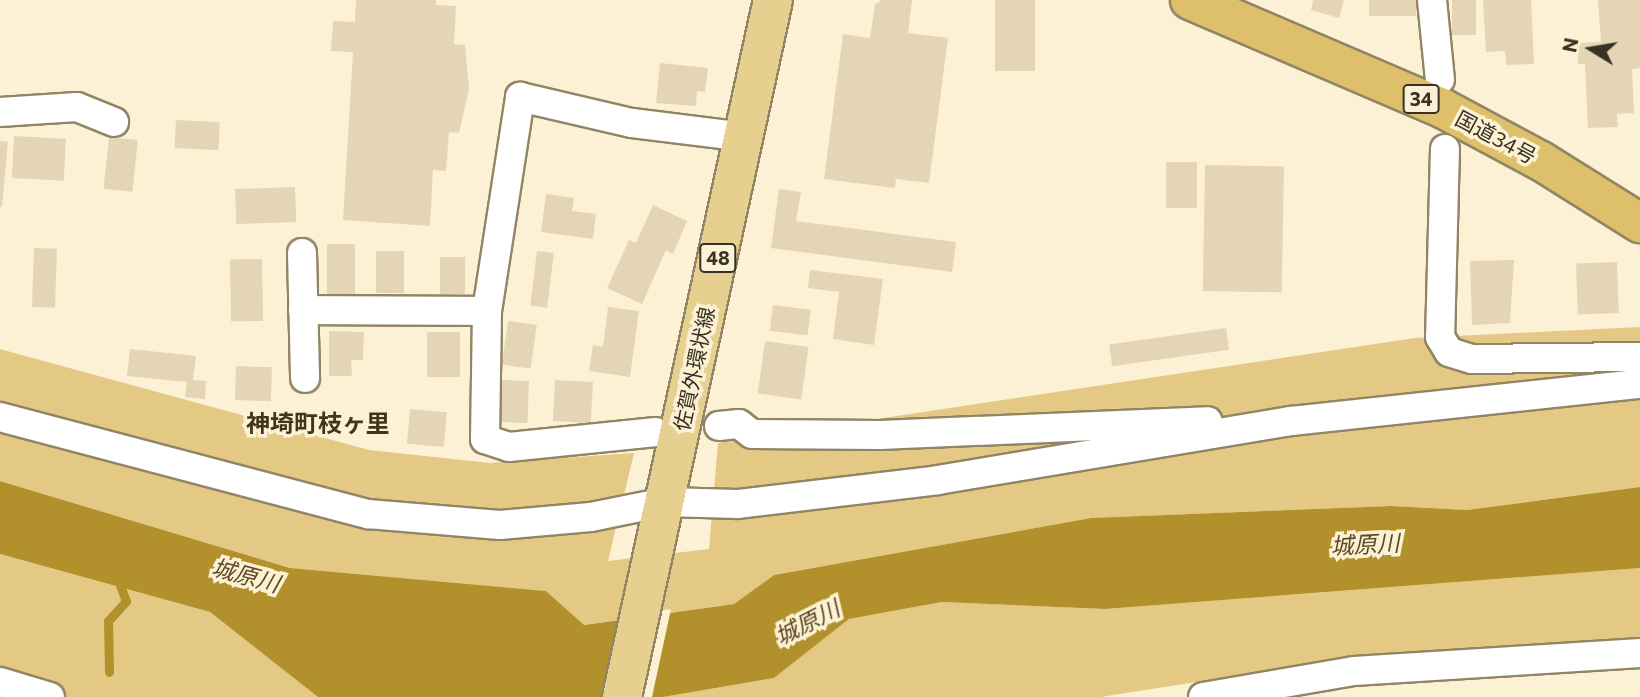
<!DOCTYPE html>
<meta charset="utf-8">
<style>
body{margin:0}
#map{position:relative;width:1640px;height:697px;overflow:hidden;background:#fdf1d5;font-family:Commissioner,"Noto Sans JP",sans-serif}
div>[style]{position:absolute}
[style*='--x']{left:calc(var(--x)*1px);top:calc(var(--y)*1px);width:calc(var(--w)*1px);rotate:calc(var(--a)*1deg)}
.green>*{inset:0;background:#e4c984}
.water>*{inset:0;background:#b2902b}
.pier>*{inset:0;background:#fdf1d5}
.stream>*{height:9px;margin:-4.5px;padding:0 4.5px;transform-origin:4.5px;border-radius:4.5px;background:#b2902b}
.building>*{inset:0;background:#e4d6b4;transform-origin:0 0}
.roads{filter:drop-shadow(2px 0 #928565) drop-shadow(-2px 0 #928565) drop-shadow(0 2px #928565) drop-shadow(0 -2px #928565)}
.minor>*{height:28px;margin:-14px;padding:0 14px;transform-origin:14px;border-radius:14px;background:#fff}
.primary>*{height:38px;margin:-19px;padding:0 19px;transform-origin:19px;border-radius:19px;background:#e6cf8f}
.trunk>*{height:38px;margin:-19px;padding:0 19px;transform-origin:19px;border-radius:19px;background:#debf6a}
span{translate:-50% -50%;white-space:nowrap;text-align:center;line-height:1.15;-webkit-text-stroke:7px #fdf1d5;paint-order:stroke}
.shield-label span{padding:2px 5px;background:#fdf1d5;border:2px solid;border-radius:5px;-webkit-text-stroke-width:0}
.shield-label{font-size:19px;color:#373224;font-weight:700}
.street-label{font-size:21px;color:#373224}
.water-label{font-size:23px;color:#5b4b24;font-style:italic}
.quarter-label{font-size:24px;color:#423618;font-weight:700}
.north{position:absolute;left:1556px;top:14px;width:70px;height:70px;-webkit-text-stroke:5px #fdf1d5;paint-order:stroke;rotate:281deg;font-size:19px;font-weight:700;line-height:28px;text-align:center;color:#373224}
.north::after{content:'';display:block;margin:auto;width:24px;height:32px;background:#373224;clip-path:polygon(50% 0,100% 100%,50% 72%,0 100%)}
</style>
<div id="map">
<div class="green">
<div style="clip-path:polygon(1640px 327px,1640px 487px,1467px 510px,1391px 506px,1091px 518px,774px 575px,734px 604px,583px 625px,546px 591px,290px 568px,0 481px,0 349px,369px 450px,490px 463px,634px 453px,608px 561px,709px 549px,718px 443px,1415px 338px)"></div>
<div style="clip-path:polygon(0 554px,210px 612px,318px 697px,0 697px)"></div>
<div style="clip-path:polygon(1640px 568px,1640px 637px,1361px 656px,1101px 697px,663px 697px,774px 678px,849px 619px,942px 602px,1105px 609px)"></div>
</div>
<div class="water">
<div style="clip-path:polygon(0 481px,290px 568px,546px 591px,584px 625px,734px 604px,774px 575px,1091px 518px,1391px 506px,1467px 510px,1640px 487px,1640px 568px,1105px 609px,942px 602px,849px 619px,774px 678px,663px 697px,318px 697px,210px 612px,0 554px)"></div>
</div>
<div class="pier">
<div style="clip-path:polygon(671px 609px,652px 697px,604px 697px,621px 616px)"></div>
</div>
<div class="stream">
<div style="--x:109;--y:672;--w:51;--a:-91.1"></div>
<div style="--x:108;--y:621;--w:27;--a:-48"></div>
<div style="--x:126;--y:601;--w:26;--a:-111"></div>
</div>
<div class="building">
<div style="clip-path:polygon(356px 0,436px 0,436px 5px,456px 6px,454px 44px,465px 45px,469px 89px,459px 133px,449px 132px,446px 171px,433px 170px,430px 226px,343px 220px,353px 52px,331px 51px,333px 21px,355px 22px)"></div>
<div style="clip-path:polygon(882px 0,912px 0,908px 33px,948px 38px,929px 183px,896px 179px,895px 188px,824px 179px,843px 34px,870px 38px,875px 4px)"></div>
<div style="left:995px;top:0;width:40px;height:71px"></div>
<div style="clip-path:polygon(1313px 0,1344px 0,1339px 18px,1311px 10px)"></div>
<div style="left:1369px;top:0;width:47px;height:16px"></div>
<div style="left:1452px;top:0;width:24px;height:35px"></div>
<div style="clip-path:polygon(1483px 0,1531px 0,1534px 64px,1506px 65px,1505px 51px,1486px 52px)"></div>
<div style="clip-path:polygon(1598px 0,1640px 0,1640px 68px,1632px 69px,1634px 113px,1617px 114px,1618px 127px,1588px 128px,1585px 64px,1578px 64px,1577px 43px,1601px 42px)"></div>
<div style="clip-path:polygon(660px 63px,708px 68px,705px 92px,697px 91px,696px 106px,656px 103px)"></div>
<div style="left:176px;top:120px;width:44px;height:28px;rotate:3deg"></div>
<div style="left:14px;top:136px;width:52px;height:42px;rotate:3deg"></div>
<div style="left:109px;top:137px;width:29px;height:52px;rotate:6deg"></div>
<div style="clip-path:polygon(0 141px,8px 142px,2px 207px,0 207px)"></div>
<div style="left:1166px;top:162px;width:31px;height:46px"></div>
<div style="left:1205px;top:165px;width:79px;height:126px;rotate:1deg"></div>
<div style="left:295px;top:187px;width:35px;height:60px;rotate:88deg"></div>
<div style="clip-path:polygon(779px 189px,801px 192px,796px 221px,956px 242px,952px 272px,771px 248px)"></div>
<div style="clip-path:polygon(546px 194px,574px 198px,572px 211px,596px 214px,593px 239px,541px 232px)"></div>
<div style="clip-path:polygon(653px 205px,687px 221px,673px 254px,666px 250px,642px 304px,607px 288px,629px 240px,636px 243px)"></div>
<div style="left:327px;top:244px;width:28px;height:50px"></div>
<div style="left:34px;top:248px;width:23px;height:59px;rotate:2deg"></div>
<div style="left:376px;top:251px;width:28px;height:42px"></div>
<div style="left:537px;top:251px;width:17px;height:55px;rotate:7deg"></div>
<div style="left:440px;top:257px;width:25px;height:37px"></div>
<div style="left:262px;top:259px;width:62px;height:32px;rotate:89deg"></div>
<div style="clip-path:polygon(1514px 260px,1510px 323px,1472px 325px,1470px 261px)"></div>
<div style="left:1617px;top:262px;width:51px;height:41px;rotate:88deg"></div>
<div style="clip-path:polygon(810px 270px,883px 279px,874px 345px,833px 339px,839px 292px,808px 288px)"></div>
<div style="left:773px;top:305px;width:38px;height:26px;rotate:7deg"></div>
<div style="clip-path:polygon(608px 307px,639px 311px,630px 377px,589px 371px,593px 345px,603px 347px)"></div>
<div style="left:508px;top:321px;width:29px;height:44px;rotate:8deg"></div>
<div style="left:1226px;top:328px;width:22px;height:118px;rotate:82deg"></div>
<div style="clip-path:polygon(329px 331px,364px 332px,363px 360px,351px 360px,352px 376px,329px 376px)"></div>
<div style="left:427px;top:332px;width:33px;height:45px"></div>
<div style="left:765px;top:341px;width:44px;height:53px;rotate:8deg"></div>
<div style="clip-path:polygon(130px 349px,196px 356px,193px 380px,206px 381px,205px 399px,185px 397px,187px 382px,127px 376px)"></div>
<div style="left:236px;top:366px;width:36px;height:34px;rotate:2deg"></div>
<div style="left:501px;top:380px;width:28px;height:42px;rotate:2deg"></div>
<div style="left:555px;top:380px;width:38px;height:41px;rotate:3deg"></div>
<div style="left:410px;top:409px;width:37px;height:35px;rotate:5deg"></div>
</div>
<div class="roads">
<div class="minor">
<div style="--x:1432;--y:0;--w:80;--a:84.3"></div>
<div style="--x:0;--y:112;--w:77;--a:-3.7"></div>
<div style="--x:77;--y:107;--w:40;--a:22"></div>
<div style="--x:1445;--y:149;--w:188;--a:91.5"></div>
<div style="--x:1440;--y:337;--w:17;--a:59"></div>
<div style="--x:1449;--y:352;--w:24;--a:17"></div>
<div style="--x:1472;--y:359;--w:168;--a:-0.7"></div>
<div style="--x:302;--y:253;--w:125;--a:88.6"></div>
<div style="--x:303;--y:310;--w:184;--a:0.3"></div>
<div style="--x:0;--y:417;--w:381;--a:14.8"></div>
<div style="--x:368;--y:514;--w:132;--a:4.8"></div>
<div style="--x:500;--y:525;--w:91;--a:-5"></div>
<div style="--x:591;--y:517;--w:76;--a:-11.5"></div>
<div style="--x:665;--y:502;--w:73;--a:1.6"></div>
<div style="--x:738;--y:504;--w:201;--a:-6.8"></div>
<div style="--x:938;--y:480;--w:358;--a:-9.5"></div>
<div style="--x:1291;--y:421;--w:351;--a:-6.1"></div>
<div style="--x:719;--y:426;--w:20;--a:-6"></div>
<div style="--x:739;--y:424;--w:16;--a:38"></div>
<div style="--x:752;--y:434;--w:128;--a:0.4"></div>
<div style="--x:880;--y:435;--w:328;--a:-2.4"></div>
<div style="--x:656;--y:432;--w:148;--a:174.2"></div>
<div style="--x:509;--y:447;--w:25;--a:-162"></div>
<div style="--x:485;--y:439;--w:128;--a:-89.1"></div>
<div style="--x:487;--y:311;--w:217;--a:-81.2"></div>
<div style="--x:520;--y:97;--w:115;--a:13.1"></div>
<div style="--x:632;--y:123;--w:113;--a:7.1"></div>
<div style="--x:0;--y:682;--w:52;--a:16.7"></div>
<div style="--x:1203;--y:697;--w:153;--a:-9.8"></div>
<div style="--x:1354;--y:671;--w:287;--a:-3.6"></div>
</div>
<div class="primary">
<div style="--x:622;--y:697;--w:713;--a:-77.78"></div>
</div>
<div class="trunk">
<div style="--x:1190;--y:0;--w:274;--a:23.2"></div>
<div style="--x:1442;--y:108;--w:112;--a:28.2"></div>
<div style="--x:1541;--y:161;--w:117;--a:32.1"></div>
</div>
</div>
<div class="shield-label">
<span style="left:1421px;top:99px">34</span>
<span style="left:718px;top:258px">48</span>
</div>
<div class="street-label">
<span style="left:1496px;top:137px;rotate:28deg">国道34号</span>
<span style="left:694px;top:369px;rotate:-78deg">佐賀外環状線</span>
</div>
<div class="water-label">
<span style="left:1365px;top:544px;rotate:-3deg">城原川</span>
<span style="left:246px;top:575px;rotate:15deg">城原川</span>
<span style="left:807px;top:622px;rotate:-27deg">城原川</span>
</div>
<div class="quarter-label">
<span style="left:318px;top:423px">神埼町枝ヶ里</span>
</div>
<div class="north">N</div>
</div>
